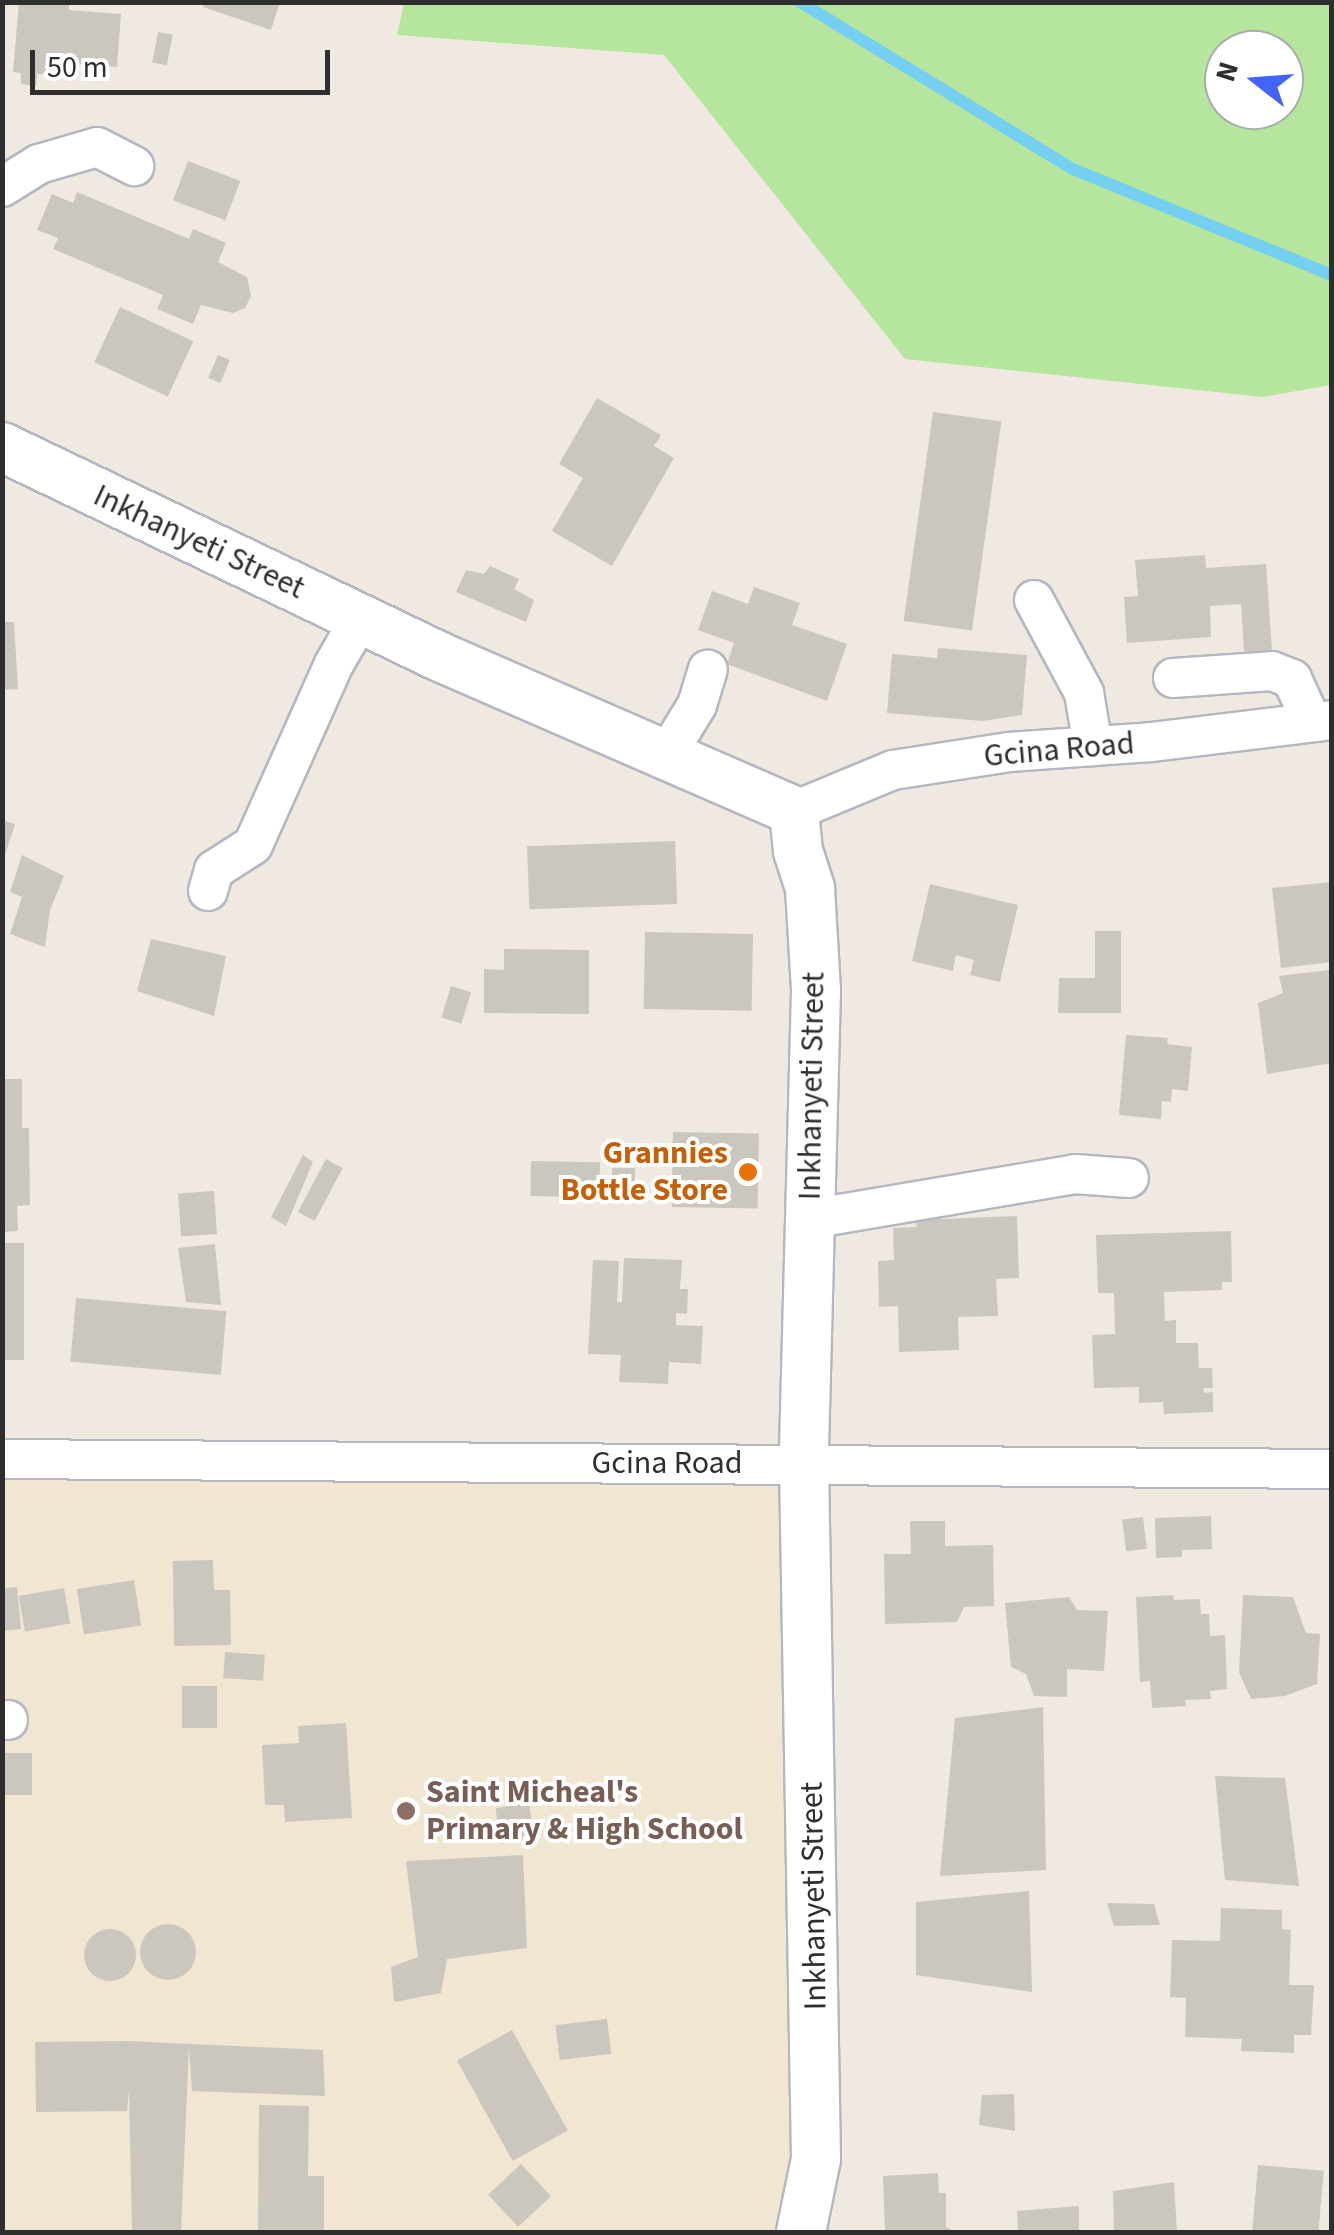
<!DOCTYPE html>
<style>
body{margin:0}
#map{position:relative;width:1334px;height:2235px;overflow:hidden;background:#efe9e1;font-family:"Source Sans 3",sans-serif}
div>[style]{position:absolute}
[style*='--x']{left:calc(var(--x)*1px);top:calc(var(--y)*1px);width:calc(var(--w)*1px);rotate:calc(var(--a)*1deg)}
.education>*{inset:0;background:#f0e6d1;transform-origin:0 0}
.green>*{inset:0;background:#b6e59e}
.stream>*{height:12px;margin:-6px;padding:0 6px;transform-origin:6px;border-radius:6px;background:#75cff0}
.building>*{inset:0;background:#cbc7bf;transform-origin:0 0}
.round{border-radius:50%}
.roads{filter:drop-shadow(2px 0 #b4b7c1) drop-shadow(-2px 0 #b4b7c1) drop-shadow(0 2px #b4b7c1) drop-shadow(0 -2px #b4b7c1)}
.minor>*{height:38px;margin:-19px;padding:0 19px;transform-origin:19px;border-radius:19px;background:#fff}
.tertiary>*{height:48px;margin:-24px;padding:0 24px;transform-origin:24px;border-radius:24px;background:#fff}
.dots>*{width:28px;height:28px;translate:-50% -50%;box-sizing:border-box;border:5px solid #fff;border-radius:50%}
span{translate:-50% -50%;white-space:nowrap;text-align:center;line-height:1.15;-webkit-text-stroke:8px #fff;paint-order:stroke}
.street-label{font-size:32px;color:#2e2e2e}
.food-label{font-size:32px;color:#c56008;font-weight:700}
.right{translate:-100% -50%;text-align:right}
.education-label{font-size:32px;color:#785e54;font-weight:700}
.left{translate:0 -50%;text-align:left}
.frame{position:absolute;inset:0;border:5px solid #2e2e2e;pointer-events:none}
.north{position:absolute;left:1204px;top:30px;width:100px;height:100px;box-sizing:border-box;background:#fff;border:2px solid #ababab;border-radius:50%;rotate:287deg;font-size:28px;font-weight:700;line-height:40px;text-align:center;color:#2e2e2e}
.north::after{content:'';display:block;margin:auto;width:35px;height:45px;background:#4264fb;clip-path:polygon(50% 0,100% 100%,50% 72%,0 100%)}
.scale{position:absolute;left:30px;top:50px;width:300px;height:45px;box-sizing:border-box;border:5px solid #2e2e2e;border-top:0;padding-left:12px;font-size:30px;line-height:35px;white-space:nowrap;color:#2e2e2e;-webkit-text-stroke:8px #fff;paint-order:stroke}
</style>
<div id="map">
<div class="education">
<div style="left:3px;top:1459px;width:801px;height:773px"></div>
</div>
<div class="green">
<div style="clip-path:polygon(evenodd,404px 3px,1331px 3px,1331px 385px,1263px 397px,905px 359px,664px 55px,397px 35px,404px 3px,1224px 50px,1284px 50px,1284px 110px,1224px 110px,1224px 50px)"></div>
</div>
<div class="stream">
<div style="--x:800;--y:2;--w:320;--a:31.5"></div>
<div style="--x:1073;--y:169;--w:280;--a:22.3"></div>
</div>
<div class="building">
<div style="clip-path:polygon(19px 2px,69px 2px,69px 10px,121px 14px,117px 67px,66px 63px,65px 76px,37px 74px,36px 86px,21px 84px,21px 73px,13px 72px)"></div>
<div style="clip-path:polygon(204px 2px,280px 2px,271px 30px,203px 7px)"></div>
<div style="left:158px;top:32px;width:15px;height:31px;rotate:11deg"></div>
<div style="left:188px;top:161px;width:56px;height:42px;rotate:21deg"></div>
<div style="clip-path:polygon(77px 192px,189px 239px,193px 229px,226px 243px,218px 262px,247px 277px,251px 296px,245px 308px,233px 313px,201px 305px,193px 324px,157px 309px,163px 295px,53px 249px,58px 238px,37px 230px,52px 194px,73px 203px)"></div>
<div style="left:120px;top:307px;width:81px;height:61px;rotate:25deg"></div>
<div style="left:218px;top:355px;width:13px;height:25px;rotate:23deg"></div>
<div style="clip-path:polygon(597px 398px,661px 435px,654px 446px,674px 458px,612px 566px,552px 531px,583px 478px,559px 464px)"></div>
<div style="left:933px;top:412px;width:69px;height:211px;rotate:8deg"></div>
<div style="clip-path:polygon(1205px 555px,1206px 568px,1266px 564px,1272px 650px,1244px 652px,1241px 604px,1210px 606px,1211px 637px,1127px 643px,1124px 597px,1138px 596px,1135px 560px)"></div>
<div style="clip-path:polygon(490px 566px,519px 579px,514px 589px,534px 600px,526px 622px,456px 592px,466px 570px,484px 574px)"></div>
<div style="clip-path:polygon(754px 587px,800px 603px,792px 625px,847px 644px,827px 701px,727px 664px,734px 643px,698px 630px,712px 591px,748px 604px)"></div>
<div style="clip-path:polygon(2px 622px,14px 622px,18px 689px,2px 690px)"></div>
<div style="clip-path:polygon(938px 648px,1027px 655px,1022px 715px,983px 721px,887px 713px,892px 654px,937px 658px)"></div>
<div style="clip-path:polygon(2px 820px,15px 824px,3px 861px,2px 861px)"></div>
<div style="left:675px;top:841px;width:63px;height:148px;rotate:88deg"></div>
<div style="clip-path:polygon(22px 855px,64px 876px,50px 910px,45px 947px,10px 934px,22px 897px,10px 892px)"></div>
<div style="clip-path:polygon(1332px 882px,1332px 962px,1281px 968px,1272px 888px)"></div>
<div style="clip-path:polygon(930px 884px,1018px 905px,1000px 982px,970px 975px,974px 960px,956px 955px,953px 971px,912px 961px)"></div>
<div style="clip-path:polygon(1095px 931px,1121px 931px,1121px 1013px,1058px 1013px,1059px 978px,1095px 978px)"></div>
<div style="left:645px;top:932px;width:108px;height:77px;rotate:1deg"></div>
<div style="clip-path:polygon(151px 939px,226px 956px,214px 1016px,137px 991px)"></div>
<div style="clip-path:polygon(504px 949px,589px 950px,589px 1014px,484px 1013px,484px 969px,504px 970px)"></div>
<div style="clip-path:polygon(1329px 970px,1332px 1063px,1267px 1074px,1258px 1003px,1283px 993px,1279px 976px)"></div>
<div style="left:451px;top:986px;width:21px;height:33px;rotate:17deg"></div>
<div style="clip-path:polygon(1126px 1035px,1168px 1038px,1167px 1044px,1192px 1047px,1188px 1091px,1172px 1089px,1171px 1102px,1162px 1101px,1161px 1119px,1119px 1115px)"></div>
<div style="clip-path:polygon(2px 1079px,22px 1079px,22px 1128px,29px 1128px,30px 1205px,17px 1206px,18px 1231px,2px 1232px)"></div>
<div style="left:673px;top:1132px;width:86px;height:75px;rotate:1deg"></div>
<div style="clip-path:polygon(303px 1155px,313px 1162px,286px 1226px,271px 1217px)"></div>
<div style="left:326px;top:1159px;width:19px;height:60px;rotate:28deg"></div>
<div style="left:531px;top:1161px;width:69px;height:35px;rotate:1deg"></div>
<div style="left:612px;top:1168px;width:23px;height:33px"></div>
<div style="left:214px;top:1191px;width:43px;height:36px;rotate:86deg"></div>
<div style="clip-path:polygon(1017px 1216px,1019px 1278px,996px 1279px,998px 1316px,958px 1317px,959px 1350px,899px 1352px,898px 1306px,879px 1307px,878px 1261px,894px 1260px,893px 1228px,917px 1227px,916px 1220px)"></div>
<div style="clip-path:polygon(1231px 1231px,1232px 1282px,1222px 1282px,1222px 1290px,1164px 1292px,1165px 1321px,1176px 1320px,1176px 1343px,1198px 1343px,1199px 1368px,1212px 1368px,1213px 1388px,1203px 1388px,1204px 1393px,1213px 1392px,1213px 1412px,1164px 1414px,1163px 1402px,1139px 1403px,1139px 1387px,1094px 1388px,1092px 1335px,1115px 1334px,1114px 1293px,1098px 1293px,1096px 1235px)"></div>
<div style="left:24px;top:1243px;width:117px;height:22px;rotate:90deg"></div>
<div style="clip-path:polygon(215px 1244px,221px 1305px,186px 1302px,178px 1248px)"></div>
<div style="clip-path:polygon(624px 1258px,682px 1260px,680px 1289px,688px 1289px,687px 1314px,676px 1313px,676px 1325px,703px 1326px,701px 1364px,669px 1362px,668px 1384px,619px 1382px,621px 1355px,588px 1354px,593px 1260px,619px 1261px,617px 1302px,622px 1302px)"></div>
<div style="left:76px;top:1298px;width:151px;height:64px;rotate:5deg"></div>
<div style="clip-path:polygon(1211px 1516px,1212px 1549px,1182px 1550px,1182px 1557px,1156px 1558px,1155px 1518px)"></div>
<div style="left:1143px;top:1517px;width:32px;height:21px;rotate:83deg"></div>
<div style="clip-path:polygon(910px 1521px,945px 1521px,945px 1546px,993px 1545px,994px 1606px,964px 1607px,957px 1622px,885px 1624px,884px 1554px,911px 1554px)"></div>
<div style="clip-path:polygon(213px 1560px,214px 1590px,230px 1590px,231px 1645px,174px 1646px,173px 1561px)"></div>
<div style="left:134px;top:1580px;width:46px;height:58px;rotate:81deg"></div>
<div style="clip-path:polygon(17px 1587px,21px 1629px,2px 1631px,2px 1589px)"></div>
<div style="left:64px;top:1588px;width:36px;height:46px;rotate:80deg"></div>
<div style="clip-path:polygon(1173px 1595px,1174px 1600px,1200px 1599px,1201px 1614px,1209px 1614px,1210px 1636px,1225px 1635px,1227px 1689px,1210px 1691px,1211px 1699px,1185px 1700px,1186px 1706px,1152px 1708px,1150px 1681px,1140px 1682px,1136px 1597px)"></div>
<div style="clip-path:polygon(1243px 1595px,1293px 1597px,1306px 1633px,1320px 1634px,1317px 1684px,1285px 1696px,1251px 1699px,1239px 1672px)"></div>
<div style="clip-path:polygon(1069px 1597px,1077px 1610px,1108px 1611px,1104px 1671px,1067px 1669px,1067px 1697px,1034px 1696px,1026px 1674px,1011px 1667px,1005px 1603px)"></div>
<div style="left:225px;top:1652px;width:40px;height:26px;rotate:4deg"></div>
<div style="left:182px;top:1686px;width:35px;height:42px"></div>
<div style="clip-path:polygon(1043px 1707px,1046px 1870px,940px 1876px,955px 1718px)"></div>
<div style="clip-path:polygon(346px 1723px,352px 1818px,285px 1822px,284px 1805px,265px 1805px,262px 1745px,299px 1743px,298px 1726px)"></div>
<div style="left:2px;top:1753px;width:30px;height:42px"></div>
<div style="clip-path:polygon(1215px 1776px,1285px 1778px,1299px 1886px,1225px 1880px)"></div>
<div style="left:529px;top:1803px;width:36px;height:34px;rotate:81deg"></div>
<div style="clip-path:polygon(523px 1855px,527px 1948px,447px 1959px,441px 1993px,394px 2002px,391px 1967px,418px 1957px,406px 1861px)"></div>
<div style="clip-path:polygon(1029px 1891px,1032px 1992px,916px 1975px,916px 1902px)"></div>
<div style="clip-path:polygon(1107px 1903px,1154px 1904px,1160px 1925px,1114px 1926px)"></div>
<div style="clip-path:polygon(1221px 1908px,1282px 1910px,1282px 1929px,1291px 1930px,1289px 1985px,1314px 1985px,1311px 2035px,1294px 2035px,1294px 2053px,1241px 2051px,1242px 2039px,1185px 2037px,1186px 1998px,1170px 1997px,1172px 1940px,1220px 1941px)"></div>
<div class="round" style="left:140px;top:1924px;width:56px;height:56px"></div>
<div class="round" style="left:84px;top:1929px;width:52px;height:52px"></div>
<div style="left:607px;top:2019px;width:35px;height:52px;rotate:83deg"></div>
<div style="left:512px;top:2030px;width:115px;height:63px;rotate:61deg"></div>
<div style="clip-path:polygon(127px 2041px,323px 2050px,325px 2096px,192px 2091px,189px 2046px,181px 2232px,132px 2232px,129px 2090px,127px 2111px,36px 2112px,35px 2042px)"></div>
<div style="clip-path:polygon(1014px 2094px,1015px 2131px,979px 2125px,982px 2095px)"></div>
<div style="clip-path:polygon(259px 2105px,309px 2106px,308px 2176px,324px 2176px,324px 2232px,258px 2232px)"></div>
<div style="left:521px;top:2164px;width:44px;height:45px;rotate:47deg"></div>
<div style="left:1258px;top:2165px;width:66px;height:67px;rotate:5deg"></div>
<div style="clip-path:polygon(938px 2173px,939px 2193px,946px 2193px,946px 2227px,955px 2232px,885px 2232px,883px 2176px)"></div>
<div style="clip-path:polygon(1174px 2182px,1177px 2232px,1114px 2232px,1113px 2191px)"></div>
<div style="clip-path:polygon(1079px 2206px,1079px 2232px,1018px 2232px,1017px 2211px)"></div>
</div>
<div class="roads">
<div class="minor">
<div style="--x:2;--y:187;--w:44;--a:-31.9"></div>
<div style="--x:39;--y:164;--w:60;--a:-16.3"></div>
<div style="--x:97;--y:147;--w:42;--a:27.2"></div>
<div style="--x:1034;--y:600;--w:106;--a:61.7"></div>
<div style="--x:1084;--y:693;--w:54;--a:80.4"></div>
<div style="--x:1173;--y:678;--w:99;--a:-4"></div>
<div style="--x:1272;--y:671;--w:22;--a:22"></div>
<div style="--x:1292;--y:679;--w:47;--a:65.1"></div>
<div style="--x:667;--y:754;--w:57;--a:-58.5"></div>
<div style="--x:697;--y:705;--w:37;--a:-73"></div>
<div style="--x:794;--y:811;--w:107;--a:-22.5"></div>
<div style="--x:893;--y:770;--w:117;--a:-8.8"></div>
<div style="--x:1009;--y:752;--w:142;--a:-4"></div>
<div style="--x:1151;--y:742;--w:182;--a:-6.9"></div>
<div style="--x:208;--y:891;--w:22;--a:-74"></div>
<div style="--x:214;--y:870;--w:46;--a:-32.7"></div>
<div style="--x:253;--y:845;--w:198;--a:-65.9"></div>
<div style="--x:334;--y:664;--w:52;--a:-60"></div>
<div style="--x:810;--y:1219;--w:269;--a:-9.6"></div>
<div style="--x:1075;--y:1174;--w:54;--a:4.2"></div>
<div style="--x:2;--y:1459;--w:1330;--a:0.43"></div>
<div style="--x:2;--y:1720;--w:6;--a:0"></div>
</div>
<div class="tertiary">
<div style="--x:2;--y:447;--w:484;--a:25.6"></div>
<div style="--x:438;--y:656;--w:388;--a:23.5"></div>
<div style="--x:794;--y:811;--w:40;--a:84.3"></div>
<div style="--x:798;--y:851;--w:40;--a:72"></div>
<div style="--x:810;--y:889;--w:102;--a:86.6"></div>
<div style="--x:816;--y:991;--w:473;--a:91.5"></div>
<div style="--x:804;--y:1464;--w:695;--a:89.01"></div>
<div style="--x:816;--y:2159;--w:75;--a:101.6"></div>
</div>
</div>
<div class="dots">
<div style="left:748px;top:1172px;background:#e8710a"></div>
<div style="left:406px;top:1811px;background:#8d6e63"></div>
</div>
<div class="street-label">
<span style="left:199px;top:542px;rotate:25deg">Inkhanyeti Street</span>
<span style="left:1059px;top:750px;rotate:-5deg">Gcina Road</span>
<span style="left:812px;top:1086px;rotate:-89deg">Inkhanyeti Street</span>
<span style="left:667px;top:1463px">Gcina Road</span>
<span style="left:814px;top:1896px;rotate:-91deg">Inkhanyeti Street</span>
</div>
<div class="food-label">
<span class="right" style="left:728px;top:1172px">Grannies<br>Bottle Store</span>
</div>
<div class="education-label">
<span class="left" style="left:426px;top:1811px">Saint Micheal's<br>Primary &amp; High School</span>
</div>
<div class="frame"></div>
<div class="north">N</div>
<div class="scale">50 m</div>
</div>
